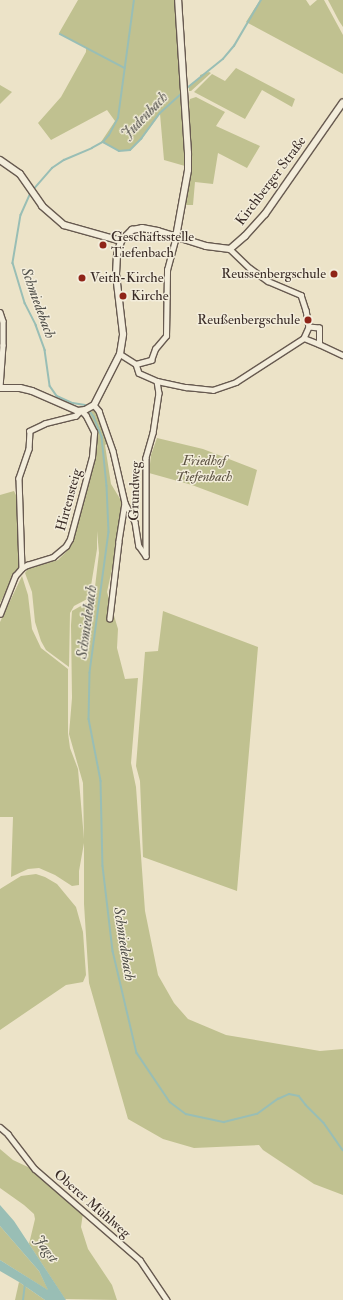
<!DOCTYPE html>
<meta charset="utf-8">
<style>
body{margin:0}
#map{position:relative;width:343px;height:1300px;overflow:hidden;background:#ece3c8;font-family:"IM FELL Double Pica",serif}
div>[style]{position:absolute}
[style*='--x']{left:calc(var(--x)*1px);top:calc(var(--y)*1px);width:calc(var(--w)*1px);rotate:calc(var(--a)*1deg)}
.green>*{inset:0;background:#c0c190}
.water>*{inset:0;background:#99beb5}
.stream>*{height:1.5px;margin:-0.75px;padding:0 0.75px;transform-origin:0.75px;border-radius:0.75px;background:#99beb5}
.roads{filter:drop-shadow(1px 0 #675a50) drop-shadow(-1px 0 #675a50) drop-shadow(0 1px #675a50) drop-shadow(0 -1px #675a50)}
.street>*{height:4.5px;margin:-2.25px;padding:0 2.25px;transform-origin:2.25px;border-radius:2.25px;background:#f3eddb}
.secondary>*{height:6px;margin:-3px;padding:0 3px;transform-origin:3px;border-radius:3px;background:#f3eddb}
.dots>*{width:11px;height:11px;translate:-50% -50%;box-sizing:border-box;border:2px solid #f3eddb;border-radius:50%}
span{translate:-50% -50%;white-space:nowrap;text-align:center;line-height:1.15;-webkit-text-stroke:3px #f3eddb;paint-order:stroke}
.street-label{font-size:14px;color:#3b2d28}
.poi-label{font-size:14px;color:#3b2d28}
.left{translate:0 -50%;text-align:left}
.right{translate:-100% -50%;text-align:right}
.park-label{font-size:14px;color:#5c5242;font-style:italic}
.water-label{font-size:15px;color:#52514b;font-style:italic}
</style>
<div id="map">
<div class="green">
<div style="clip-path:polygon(78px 0,175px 0,185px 136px,185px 166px,164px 160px,160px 114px,143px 137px,130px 151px,120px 151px,101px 142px,115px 121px,107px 110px,51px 140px,38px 123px,61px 97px,86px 52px,86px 48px,59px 33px)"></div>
<div style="clip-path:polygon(260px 0,306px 0,310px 6px,317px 0,324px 0,343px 35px,343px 74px,246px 22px)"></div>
<div style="clip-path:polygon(328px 0,343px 0,343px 27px,339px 21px)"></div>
<div style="clip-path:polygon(236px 68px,295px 99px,292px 107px,262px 90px,245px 119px,194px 92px,212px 74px,225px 81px)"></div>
<div style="clip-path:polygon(209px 72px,211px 73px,191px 91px,189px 91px,189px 86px,200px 77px,200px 75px)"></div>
<div style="clip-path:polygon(0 85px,12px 92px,0 104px)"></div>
<div style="clip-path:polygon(196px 97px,225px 112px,216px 126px,260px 146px,247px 168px,218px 153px,213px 184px,195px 182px,193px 205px,184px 205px,190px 159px,189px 102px,190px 99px)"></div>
<div style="clip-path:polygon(94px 410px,103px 424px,108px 443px,105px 445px,111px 484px,122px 502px,117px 546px,107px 592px,118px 629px,117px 648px,125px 679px,138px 678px,131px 763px,136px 787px,145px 911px,158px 975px,174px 1003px,188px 1019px,226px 1035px,320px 1051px,343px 1049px,343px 1195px,314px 1184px,263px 1150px,259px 1145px,194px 1148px,163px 1139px,128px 1119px,89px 983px,84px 904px,84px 843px,79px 871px,79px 885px,72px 886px,55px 875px,39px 868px,28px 869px,11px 877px,13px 817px,0 817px,0 622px,22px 576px,28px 595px,32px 629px,41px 648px,68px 669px,68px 733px,70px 748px,78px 769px,84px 839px,83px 783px,69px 734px,72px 698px,71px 625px,72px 611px,86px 603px,93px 604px,99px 553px,97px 531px,97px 549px,89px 598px,74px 606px,70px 613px,69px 667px,46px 650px,41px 641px,35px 622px,32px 592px,25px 573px,28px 569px,58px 560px,66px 552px,73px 538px,95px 459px,97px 444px,96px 431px,89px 413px)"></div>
<div style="clip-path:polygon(157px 438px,203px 449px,257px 470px,248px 506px,192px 485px,149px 473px,151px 455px)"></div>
<div style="clip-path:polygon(14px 491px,16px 495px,19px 496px,20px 561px,17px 571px,0 603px,0 495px)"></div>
<div style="clip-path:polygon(163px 611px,258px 647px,237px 891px,143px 857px,140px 781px,136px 766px,145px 652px,158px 651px)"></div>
<div style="clip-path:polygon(36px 874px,45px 877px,57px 884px,76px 907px,83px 932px,86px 975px,83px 982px,66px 985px,0 1030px,0 889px,21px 876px)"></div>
<div style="clip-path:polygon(0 1149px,13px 1160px,30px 1168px,83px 1213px,81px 1227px,88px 1249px,112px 1285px,117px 1300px,65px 1299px,29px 1244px,35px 1219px,34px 1214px,24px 1205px,0 1188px)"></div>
<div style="clip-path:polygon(0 1226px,39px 1271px,49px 1291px,0 1260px)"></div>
<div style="clip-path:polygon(19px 1282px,45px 1300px,15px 1300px)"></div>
</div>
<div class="water">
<div style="clip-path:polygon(0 1205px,14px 1221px,66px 1300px,45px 1300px,19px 1282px,0 1271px,0 1260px,48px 1290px,39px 1271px,0 1226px)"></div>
</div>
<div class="stream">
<div style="--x:60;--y:34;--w:73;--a:27.6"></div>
<div style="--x:187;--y:88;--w:46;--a:-38.9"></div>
<div style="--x:223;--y:59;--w:17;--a:-50"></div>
<div style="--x:234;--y:46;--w:53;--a:-59.6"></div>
<div style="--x:103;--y:142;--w:18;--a:29"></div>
<div style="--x:119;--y:151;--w:11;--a:-5"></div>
<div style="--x:130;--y:150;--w:16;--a:-45"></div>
<div style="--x:141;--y:139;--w:32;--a:-54"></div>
<div style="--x:160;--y:113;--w:27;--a:-42"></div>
<div style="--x:33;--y:190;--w:29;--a:-49"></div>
<div style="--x:52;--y:168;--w:14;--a:-34"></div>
<div style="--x:64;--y:160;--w:30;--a:-23"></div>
<div style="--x:92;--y:148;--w:13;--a:-29"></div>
<div style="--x:103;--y:142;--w:9;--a:-49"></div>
<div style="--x:109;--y:135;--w:19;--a:-62"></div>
<div style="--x:118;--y:118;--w:119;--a:-82.3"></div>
<div style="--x:31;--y:193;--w:24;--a:114"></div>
<div style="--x:21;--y:215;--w:49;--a:99.5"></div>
<div style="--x:13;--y:263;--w:42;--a:73.3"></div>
<div style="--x:25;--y:303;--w:25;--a:63"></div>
<div style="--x:36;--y:325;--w:27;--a:70"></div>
<div style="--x:45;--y:350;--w:36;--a:82"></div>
<div style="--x:50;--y:386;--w:12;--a:55"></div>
<div style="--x:57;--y:396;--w:17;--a:24"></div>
<div style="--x:73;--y:403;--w:12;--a:9"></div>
<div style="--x:85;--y:405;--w:3;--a:45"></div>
<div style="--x:89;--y:410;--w:9;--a:54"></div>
<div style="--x:94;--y:417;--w:22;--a:68"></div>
<div style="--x:102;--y:437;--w:49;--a:84.2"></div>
<div style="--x:107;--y:486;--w:46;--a:87.5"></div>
<div style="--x:109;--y:532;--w:142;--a:97.7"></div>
<div style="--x:90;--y:673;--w:46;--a:91.2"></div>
<div style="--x:89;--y:719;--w:63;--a:79"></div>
<div style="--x:101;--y:781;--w:85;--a:88.7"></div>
<div style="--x:103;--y:866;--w:86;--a:83.3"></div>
<div style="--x:113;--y:951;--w:105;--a:76.8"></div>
<div style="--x:137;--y:1053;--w:59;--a:56"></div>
<div style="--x:170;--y:1102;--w:20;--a:37"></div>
<div style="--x:186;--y:1114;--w:39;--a:12"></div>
<div style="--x:224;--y:1122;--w:34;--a:-14"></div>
<div style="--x:257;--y:1114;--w:26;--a:-36"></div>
<div style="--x:278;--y:1099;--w:12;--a:-24"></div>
<div style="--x:289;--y:1094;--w:10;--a:11"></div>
<div style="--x:299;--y:1096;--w:11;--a:52"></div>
<div style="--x:306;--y:1105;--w:25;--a:45"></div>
<div style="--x:324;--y:1123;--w:33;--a:55"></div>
<div style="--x:23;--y:1300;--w:16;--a:-83"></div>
</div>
<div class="roads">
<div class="street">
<div style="--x:230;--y:249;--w:28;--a:44"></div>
<div style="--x:250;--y:268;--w:22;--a:36"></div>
<div style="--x:268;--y:281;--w:36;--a:23"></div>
<div style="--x:301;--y:295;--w:16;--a:72"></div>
<div style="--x:306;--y:310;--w:17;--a:80"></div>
<div style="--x:309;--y:327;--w:12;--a:114"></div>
<div style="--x:304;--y:338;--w:16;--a:22"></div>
<div style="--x:319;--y:344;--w:16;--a:-90"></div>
<div style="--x:319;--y:328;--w:10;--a:-174"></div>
<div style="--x:0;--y:312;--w:9;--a:72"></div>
<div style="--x:3;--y:321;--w:24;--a:90"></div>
<div style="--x:3;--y:345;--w:43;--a:94"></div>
<div style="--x:319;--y:344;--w:26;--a:25"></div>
<div style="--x:120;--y:354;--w:19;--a:32"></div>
<div style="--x:136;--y:364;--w:16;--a:-15"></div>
<div style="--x:151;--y:360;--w:12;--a:-70"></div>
<div style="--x:155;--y:349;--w:17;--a:-50"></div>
<div style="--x:166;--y:336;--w:66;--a:-89.1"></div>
<div style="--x:167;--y:270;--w:34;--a:-75"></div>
<div style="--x:136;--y:364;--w:9;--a:72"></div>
<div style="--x:139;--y:373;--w:20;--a:24"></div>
<div style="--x:157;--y:381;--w:12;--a:81"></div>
<div style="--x:159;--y:393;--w:40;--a:98.5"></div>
<div style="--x:153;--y:433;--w:26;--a:106"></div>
<div style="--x:146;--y:458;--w:98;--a:90"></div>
<div style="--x:157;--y:381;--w:30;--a:12"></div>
<div style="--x:186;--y:387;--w:27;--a:6"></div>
<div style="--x:213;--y:390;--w:24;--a:-19"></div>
<div style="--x:236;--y:382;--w:81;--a:-32.9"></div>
<div style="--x:94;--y:405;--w:8;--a:50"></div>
<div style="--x:99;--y:411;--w:42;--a:70.7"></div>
<div style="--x:113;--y:451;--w:53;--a:77"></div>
<div style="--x:125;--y:503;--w:39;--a:99"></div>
<div style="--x:119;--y:542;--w:77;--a:96.8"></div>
<div style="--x:125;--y:503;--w:21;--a:62"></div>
<div style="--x:135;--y:522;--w:24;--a:81"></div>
<div style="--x:139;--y:546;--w:12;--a:55"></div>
<div style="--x:0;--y:614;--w:41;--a:-68.5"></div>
<div style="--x:15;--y:576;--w:11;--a:-49"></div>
<div style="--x:22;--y:568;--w:6;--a:-31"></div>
<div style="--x:27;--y:565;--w:27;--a:-17"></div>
<div style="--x:53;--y:557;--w:17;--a:-40"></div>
<div style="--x:66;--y:546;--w:8;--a:-60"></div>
<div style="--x:70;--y:539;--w:85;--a:-75"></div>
<div style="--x:92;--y:457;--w:25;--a:-85"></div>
<div style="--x:94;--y:432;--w:18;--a:-117"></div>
<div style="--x:86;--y:416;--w:7;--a:-135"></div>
<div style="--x:81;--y:411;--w:7;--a:135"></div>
<div style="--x:76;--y:416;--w:32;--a:166"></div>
<div style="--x:45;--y:424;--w:17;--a:155"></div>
<div style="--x:30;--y:431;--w:18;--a:93"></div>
<div style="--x:29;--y:449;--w:31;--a:109"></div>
<div style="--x:19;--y:478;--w:90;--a:88.1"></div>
<div style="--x:0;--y:1127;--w:11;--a:41"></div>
<div style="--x:8;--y:1134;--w:44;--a:52.4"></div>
<div style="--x:35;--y:1169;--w:139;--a:40.9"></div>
<div style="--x:140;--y:1260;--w:48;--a:56"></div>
</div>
<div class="secondary">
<div style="--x:0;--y:160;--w:24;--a:35"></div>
<div style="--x:20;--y:174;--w:39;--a:55"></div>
<div style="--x:42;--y:206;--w:29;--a:41"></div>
<div style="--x:64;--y:225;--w:59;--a:15.7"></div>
<div style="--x:176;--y:237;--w:68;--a:-79.8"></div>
<div style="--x:188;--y:170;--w:17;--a:-90"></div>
<div style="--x:188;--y:153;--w:153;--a:-93.7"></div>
<div style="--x:0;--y:388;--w:20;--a:0"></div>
<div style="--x:20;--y:388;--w:12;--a:14"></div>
<div style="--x:32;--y:391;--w:50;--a:23.5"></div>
<div style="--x:78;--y:411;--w:7;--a:-8"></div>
<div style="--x:85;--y:410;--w:10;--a:-29"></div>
<div style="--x:94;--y:405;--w:57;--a:-63"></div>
<div style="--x:120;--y:354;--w:20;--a:-81"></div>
<div style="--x:123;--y:334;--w:60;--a:-96.7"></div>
<div style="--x:116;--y:274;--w:19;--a:-87"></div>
<div style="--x:117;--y:255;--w:15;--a:-74"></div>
<div style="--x:121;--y:241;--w:16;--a:-45"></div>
<div style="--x:132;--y:230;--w:10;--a:-11"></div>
<div style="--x:142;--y:228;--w:16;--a:11"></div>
<div style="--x:158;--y:231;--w:50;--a:17.4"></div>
<div style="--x:206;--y:246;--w:24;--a:7"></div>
<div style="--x:230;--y:249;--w:20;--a:-41"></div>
<div style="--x:245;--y:236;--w:30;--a:-48"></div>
<div style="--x:265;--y:214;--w:136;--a:-55.1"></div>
</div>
</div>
<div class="dots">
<div style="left:103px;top:245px;background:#8f2418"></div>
<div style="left:334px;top:274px;background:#8f2418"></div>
<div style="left:82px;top:278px;background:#8f2418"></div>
<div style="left:123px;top:296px;background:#8f2418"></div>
<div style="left:308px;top:320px;background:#8f2418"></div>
</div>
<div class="street-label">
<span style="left:271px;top:181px;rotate:-53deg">Kirchberger Straße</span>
<span style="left:135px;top:491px;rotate:-88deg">Grundweg</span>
<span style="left:69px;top:500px;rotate:-75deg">Hirtensteig</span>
<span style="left:92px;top:1204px;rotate:41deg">Oberer Mühlweg</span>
</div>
<div class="poi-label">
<span class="left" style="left:111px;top:245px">Geschäftsstelle<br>Tiefenbach</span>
<span class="right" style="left:326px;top:274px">Reussenbergschule</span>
<span class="left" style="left:90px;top:278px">Veith-Kirche</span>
<span class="left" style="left:131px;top:296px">Kirche</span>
<span class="right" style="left:300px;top:320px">Reußenbergschule</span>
</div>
<div class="park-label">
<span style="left:204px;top:469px">Friedhof<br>Tiefenbach</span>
</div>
<div class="water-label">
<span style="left:145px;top:116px;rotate:-46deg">Judenbach</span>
<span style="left:38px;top:303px;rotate:70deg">Schmiedebach</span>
<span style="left:87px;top:622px;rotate:-82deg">Schmiedebach</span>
<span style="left:124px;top:944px;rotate:81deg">Schmiedebach</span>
<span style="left:46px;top:1249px;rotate:53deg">Jagst</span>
</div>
</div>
